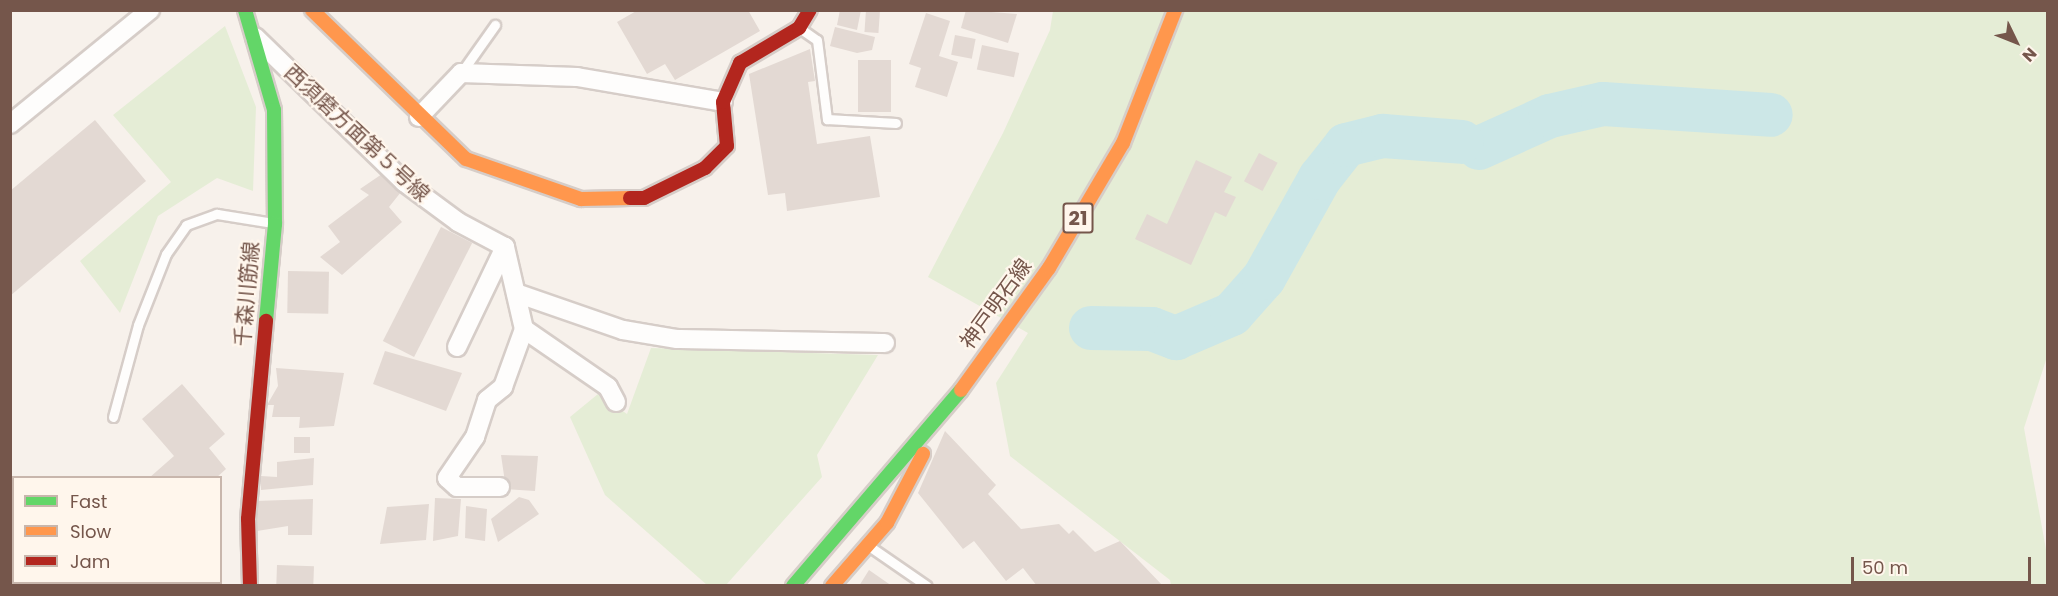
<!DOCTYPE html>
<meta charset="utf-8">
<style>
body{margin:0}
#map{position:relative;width:2058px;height:596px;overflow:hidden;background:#f7f1eb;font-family:Poppins,"Noto Sans JP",sans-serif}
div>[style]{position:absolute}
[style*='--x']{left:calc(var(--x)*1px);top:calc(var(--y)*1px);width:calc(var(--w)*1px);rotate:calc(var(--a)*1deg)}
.green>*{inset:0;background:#e5edd6}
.river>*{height:44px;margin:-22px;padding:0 22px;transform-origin:22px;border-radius:22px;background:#cce7e7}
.building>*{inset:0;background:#e3d9d3;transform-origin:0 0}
.roads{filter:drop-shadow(2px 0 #d6cdc8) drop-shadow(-2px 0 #d6cdc8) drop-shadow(0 2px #d6cdc8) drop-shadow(0 -2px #d6cdc8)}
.lane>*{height:9px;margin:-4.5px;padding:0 4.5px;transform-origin:4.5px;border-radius:4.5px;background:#fefdfc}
.street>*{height:18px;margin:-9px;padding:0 9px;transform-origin:9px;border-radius:9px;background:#fefdfc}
.fast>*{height:14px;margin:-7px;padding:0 7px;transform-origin:7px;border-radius:7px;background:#63d668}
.slow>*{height:14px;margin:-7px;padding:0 7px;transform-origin:7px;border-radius:7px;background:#ff974d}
.jam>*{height:14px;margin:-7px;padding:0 7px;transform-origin:7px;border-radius:7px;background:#b3261e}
span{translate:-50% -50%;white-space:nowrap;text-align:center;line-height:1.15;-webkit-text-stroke:4.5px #fff6ec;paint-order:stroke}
.shield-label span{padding:2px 4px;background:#fff6ec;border:2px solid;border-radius:4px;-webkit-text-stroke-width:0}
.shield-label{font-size:20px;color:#75564b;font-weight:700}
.street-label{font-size:21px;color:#75564b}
.frame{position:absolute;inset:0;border:12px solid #75564b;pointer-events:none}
.legend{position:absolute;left:12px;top:476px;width:210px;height:108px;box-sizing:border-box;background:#fff6ec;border:2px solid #c8b6ac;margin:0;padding:8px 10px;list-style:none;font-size:18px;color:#75564b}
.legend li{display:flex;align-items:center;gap:12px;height:30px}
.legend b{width:30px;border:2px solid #c8b6ac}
.north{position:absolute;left:1986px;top:12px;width:60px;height:60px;-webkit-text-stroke:4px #fff6ec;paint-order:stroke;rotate:133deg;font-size:16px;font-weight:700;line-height:24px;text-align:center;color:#75564b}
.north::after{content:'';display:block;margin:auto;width:21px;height:27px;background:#75564b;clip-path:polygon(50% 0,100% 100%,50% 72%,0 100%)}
.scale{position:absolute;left:1851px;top:557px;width:180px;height:27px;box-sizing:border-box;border:3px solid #75564b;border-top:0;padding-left:8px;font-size:18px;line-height:21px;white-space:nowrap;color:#75564b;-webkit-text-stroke:4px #fff6ec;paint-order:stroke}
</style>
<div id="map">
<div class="green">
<div style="clip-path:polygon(1053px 11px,2047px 11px,2047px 357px,2024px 428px,2047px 555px,2047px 585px,1171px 585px,1170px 580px,1010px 456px,996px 383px,1028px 333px,928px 277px,1003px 133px,1050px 30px)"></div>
<div style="clip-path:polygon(225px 26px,256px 107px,253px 191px,217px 178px,158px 216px,120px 313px,80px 261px,171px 182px,113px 115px)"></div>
<div style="clip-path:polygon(651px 348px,878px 355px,817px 455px,822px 477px,726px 585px,707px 585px,605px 495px,570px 417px,598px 394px,627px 414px)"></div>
</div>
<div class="river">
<div style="--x:1479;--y:148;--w:78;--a:-24.3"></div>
<div style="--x:1550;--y:116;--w:54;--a:-12.8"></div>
<div style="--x:1603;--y:104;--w:168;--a:3.7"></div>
<div style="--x:1091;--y:328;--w:61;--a:0.9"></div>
<div style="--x:1152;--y:329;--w:26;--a:21"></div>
<div style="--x:1176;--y:338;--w:61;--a:-23.2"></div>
<div style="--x:1232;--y:314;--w:48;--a:-48.4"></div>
<div style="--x:1264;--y:278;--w:115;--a:-60.8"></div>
<div style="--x:1320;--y:178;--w:42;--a:-51.8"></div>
<div style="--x:1346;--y:145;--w:38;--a:-14"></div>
<div style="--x:1383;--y:136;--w:79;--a:4.3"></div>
</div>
<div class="building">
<div style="clip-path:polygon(638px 10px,748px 10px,760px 31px,675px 80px,665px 64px,647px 74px,617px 22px)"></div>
<div style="clip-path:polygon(840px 10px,861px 10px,857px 30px,837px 25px)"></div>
<div style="left:866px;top:10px;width:14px;height:22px;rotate:4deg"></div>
<div style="clip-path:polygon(966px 10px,1017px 14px,1008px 43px,961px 28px)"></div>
<div style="clip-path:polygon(926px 13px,950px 21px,939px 56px,958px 62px,947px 97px,915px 87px,921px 68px,909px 64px)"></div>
<div style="clip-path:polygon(835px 27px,875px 37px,872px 50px,857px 53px,830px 46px)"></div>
<div style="left:955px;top:35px;width:21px;height:20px;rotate:11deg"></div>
<div style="left:982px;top:45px;width:38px;height:25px;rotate:12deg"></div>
<div style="clip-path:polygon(810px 49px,815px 81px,808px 82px,817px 144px,870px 136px,880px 197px,787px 211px,785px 193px,768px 195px,749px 74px)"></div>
<div style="left:858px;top:60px;width:33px;height:52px"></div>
<div style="clip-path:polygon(95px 120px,146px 181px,10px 296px,10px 191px)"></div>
<div style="left:1259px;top:153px;width:21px;height:32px;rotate:28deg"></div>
<div style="clip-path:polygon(1196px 160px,1232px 177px,1224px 192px,1236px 197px,1226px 217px,1215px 212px,1191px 265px,1135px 239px,1147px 214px,1167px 224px)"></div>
<div style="clip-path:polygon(382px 174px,401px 192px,389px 207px,402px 222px,342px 275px,320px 257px,340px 242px,328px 226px,369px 195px,360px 189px)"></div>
<div style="left:441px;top:227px;width:35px;height:128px;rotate:27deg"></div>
<div style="left:288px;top:271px;width:41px;height:42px;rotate:1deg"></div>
<div style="clip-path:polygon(385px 351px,462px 373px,446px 411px,373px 384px)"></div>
<div style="clip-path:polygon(276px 368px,344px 373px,334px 426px,299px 428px,300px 417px,272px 417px,274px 405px,267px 405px,278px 386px)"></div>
<div style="clip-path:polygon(182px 384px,225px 434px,209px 448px,226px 469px,216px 478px,149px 478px,174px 456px,142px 419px)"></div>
<div style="clip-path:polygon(945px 431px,996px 485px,988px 494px,1021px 529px,1059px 524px,1069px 534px,1073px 530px,1095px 552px,1120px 541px,1163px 586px,1037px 586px,1023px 568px,1006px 581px,974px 541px,963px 549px,918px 493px)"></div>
<div style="left:294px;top:437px;width:16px;height:16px"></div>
<div style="clip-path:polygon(501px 455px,538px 456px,535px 491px,506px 489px)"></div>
<div style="clip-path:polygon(314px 458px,313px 485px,261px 490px,261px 476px,277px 477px,277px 462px)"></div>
<div style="clip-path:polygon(519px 497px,529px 500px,539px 514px,498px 542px,491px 519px)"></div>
<div style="clip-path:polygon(435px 498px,461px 499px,458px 536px,433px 541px)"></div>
<div style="clip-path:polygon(313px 499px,312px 535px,288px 535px,288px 526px,257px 531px,256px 501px)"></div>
<div style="clip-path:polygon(429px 504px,426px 540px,380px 544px,387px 507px)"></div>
<div style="clip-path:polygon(466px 506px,487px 509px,485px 541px,465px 538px)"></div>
<div style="left:277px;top:565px;width:37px;height:21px;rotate:2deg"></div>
<div style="clip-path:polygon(869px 570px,892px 586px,859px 586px)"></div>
<div style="clip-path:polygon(14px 574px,14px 582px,168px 582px,14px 586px,10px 581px)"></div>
</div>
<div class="roads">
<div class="lane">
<div style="--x:801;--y:29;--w:19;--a:35"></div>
<div style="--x:817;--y:40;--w:80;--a:82.8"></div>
<div style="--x:827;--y:119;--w:69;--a:3.3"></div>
<div style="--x:461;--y:73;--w:59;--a:-54.7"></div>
<div style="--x:113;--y:417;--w:95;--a:-74.8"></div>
<div style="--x:138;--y:325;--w:76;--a:-68.5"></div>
<div style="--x:166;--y:254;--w:35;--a:-55"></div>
<div style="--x:186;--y:225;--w:33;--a:-20"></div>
<div style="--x:217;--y:214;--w:57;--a:9.1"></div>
<div style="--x:869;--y:546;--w:70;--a:34.6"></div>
</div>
<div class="street">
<div style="--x:255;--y:37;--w:208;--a:44.2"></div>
<div style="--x:404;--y:182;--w:67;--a:36.5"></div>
<div style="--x:458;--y:222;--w:53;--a:28"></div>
<div style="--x:505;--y:247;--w:84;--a:77"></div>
<div style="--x:524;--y:329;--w:102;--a:34.6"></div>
<div style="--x:608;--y:387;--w:17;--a:62"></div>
<div style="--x:419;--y:117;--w:61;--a:-46.3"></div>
<div style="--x:461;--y:73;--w:116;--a:2"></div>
<div style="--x:577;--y:77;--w:148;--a:9.7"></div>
<div style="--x:10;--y:124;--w:181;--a:-39.2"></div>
<div style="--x:516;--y:293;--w:113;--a:19.1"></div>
<div style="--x:623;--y:330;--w:55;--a:9.5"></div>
<div style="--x:677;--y:339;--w:208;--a:1.1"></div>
<div style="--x:457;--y:347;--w:111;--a:-64.4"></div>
<div style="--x:500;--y:487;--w:43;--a:180"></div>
<div style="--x:457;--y:487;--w:13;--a:-138"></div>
<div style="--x:447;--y:478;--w:50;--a:-55.7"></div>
<div style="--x:475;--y:437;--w:39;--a:-72"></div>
<div style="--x:487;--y:400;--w:21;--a:-39"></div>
<div style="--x:503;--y:387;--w:62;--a:-70.1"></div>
</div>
<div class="fast">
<div style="--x:245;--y:10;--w:104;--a:73.8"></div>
<div style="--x:274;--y:110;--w:114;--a:89.5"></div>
<div style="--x:275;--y:224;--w:97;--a:95.3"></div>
<div style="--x:793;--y:586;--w:258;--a:-49.4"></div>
</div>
<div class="slow">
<div style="--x:312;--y:10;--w:214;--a:44.1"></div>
<div style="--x:466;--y:159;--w:122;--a:19.2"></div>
<div style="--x:581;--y:199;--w:49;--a:-1.2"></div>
<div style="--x:961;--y:390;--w:150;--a:-54.2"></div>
<div style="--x:1049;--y:268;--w:145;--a:-59.4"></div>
<div style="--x:1123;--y:143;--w:143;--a:-68.6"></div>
<div style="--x:832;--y:586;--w:84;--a:-48.9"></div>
<div style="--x:887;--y:523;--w:78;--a:-62.4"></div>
</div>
<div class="jam">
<div style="--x:630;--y:198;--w:14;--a:0"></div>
<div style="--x:644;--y:198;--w:68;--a:-26.2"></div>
<div style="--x:705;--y:168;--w:31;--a:-45"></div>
<div style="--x:727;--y:146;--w:44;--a:-95.2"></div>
<div style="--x:723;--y:102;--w:43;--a:-66.4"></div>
<div style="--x:740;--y:63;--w:69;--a:-30.7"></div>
<div style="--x:799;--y:28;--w:21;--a:-59"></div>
<div style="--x:250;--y:586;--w:67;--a:-91.7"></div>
<div style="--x:248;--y:519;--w:199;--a:-84.8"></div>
</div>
</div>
<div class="shield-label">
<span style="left:1078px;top:218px">21</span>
</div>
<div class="street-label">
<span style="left:357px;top:133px;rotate:43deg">西須磨方面第５号線</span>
<span style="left:247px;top:294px;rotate:-85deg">千森川筋線</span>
<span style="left:996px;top:304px;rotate:-54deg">神戸明石線</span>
</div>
<div class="frame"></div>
<ul class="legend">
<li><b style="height:8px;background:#63d668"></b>Fast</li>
<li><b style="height:8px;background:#ff974d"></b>Slow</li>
<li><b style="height:8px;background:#b3261e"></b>Jam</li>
</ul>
<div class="north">N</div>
<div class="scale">50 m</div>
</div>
